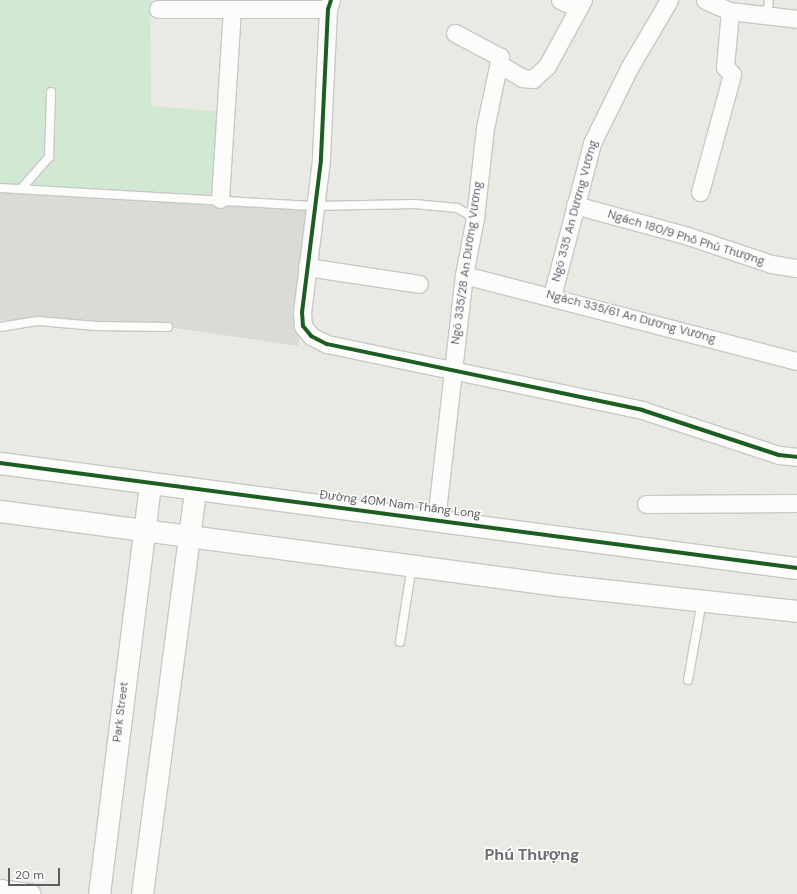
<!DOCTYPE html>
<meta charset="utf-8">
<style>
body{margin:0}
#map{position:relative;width:797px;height:894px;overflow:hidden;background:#eaeae4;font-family:"DM Sans",sans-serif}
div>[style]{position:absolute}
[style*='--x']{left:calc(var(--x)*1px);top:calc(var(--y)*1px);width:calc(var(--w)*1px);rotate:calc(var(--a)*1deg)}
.industrial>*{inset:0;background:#dbdbd5}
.green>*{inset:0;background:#d1e8d2}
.roads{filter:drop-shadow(1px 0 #c7c8c6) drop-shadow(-1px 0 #c7c8c6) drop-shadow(0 1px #c7c8c6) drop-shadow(0 -1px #c7c8c6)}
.service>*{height:8px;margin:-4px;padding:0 4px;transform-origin:4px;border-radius:4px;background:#fcfcfb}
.minor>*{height:17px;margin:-8.5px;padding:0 8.5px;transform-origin:8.5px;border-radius:8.5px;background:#fcfcfb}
.tertiary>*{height:21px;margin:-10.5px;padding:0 10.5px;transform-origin:10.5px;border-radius:10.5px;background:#fcfcfb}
.cycleway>*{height:4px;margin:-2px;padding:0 2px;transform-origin:2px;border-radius:2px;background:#1b5e20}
span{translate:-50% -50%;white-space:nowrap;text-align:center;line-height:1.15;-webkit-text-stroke:3px #fff;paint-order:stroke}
.street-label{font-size:12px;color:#5a5d63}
.district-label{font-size:16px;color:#6b6e75;font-weight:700}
.scale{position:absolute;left:8px;top:868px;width:52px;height:18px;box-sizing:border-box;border:2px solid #5a5d63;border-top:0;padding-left:5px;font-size:12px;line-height:14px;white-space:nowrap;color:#5a5d63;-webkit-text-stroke:3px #fff;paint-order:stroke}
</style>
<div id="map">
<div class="industrial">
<div style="clip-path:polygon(0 187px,316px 206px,298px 346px,168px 327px,0 320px)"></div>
</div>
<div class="green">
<div style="clip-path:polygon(0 0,150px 0,151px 106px,225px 112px,220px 199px,0 187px)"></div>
</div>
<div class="roads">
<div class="service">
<div style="--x:767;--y:16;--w:16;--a:-83"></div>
<div style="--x:0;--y:188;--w:317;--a:3.3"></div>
<div style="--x:316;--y:206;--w:99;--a:-1.2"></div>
<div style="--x:415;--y:204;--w:42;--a:5.4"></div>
<div style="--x:457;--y:208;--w:21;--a:29"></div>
<div style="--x:21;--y:189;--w:43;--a:-48.8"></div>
<div style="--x:49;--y:157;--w:65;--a:-88.2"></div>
<div style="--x:0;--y:327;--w:38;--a:-9"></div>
<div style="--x:38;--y:321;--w:58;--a:4.9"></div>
<div style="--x:96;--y:326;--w:72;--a:0.8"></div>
<div style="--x:400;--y:642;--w:78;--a:-81.1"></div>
<div style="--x:688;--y:680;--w:80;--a:-80"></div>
</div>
<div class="minor">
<div style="--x:331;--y:0;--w:9;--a:108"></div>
<div style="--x:328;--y:9;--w:151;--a:92.7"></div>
<div style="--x:321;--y:160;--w:153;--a:97.1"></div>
<div style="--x:302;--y:312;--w:14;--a:86"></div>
<div style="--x:303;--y:326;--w:13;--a:51"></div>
<div style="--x:311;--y:336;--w:18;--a:27"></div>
<div style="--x:327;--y:344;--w:322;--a:11.8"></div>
<div style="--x:642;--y:410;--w:144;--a:18.2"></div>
<div style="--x:779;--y:455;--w:18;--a:6"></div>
<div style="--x:560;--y:0;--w:20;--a:24"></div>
<div style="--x:705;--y:0;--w:27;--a:24"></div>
<div style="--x:730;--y:11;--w:67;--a:6.8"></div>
<div style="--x:158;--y:9;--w:170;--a:0"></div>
<div style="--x:499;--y:64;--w:27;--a:31"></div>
<div style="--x:522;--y:78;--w:11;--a:5"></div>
<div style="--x:533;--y:79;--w:19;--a:-43"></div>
<div style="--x:547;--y:66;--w:75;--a:-61.4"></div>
<div style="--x:700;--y:192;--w:122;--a:-74.8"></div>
<div style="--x:732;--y:74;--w:10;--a:-135"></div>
<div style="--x:725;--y:67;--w:56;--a:-84.9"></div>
<div style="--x:220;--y:199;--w:190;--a:-86.4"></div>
<div style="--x:575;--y:205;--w:117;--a:15.3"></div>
<div style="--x:688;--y:236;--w:88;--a:18.6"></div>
<div style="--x:771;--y:264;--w:26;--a:9"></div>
<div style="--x:307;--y:267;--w:113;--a:8.6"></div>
<div style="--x:464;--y:275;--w:344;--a:14.5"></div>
<div style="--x:552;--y:296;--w:158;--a:-75.3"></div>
<div style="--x:592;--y:143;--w:84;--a:-63.7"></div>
<div style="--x:629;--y:68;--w:79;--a:-59.5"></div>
<div style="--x:646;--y:504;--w:151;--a:-0.4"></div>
<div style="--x:436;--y:520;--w:247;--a:-83.5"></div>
<div style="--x:464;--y:275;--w:58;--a:-79.1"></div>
<div style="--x:475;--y:218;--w:91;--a:-83.7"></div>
<div style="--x:485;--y:128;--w:73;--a:-78.1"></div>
<div style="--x:500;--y:57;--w:51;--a:-151.9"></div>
</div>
<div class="tertiary">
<div style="--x:0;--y:463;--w:804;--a:7.51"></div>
<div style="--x:0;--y:511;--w:563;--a:7.55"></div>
<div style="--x:558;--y:585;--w:240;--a:6.2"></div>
<div style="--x:0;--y:890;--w:30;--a:8"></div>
<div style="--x:99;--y:894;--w:414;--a:-82.9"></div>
<div style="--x:142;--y:894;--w:408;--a:-82.5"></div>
</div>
</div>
<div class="cycleway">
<div style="--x:331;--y:0;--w:9;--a:108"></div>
<div style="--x:328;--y:9;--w:151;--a:92.7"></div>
<div style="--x:321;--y:160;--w:153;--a:97.1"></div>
<div style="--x:302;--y:312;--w:14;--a:86"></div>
<div style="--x:303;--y:326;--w:13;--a:51"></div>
<div style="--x:311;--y:336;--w:18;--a:27"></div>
<div style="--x:327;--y:344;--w:322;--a:11.8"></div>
<div style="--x:642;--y:410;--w:144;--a:18.2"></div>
<div style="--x:779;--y:455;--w:18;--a:6"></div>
<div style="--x:0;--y:463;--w:804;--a:7.51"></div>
</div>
<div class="street-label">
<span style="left:575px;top:211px;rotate:-75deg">Ngõ 335 An Dương Vương</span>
<span style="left:686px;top:238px;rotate:17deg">Ngách 180/9 Phố Phú Thượng</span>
<span style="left:467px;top:263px;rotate:-82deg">Ngõ 335/28 An Dương Vương</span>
<span style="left:631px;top:317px;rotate:15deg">Ngách 335/61 An Dương Vương</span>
<span style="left:400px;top:505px;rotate:7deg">Đường 40M Nam Thăng Long</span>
<span style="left:121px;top:712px;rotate:-83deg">Park Street</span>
</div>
<div class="district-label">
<span style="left:532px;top:855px">Phú Thượng</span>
</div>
<div class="scale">20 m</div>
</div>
